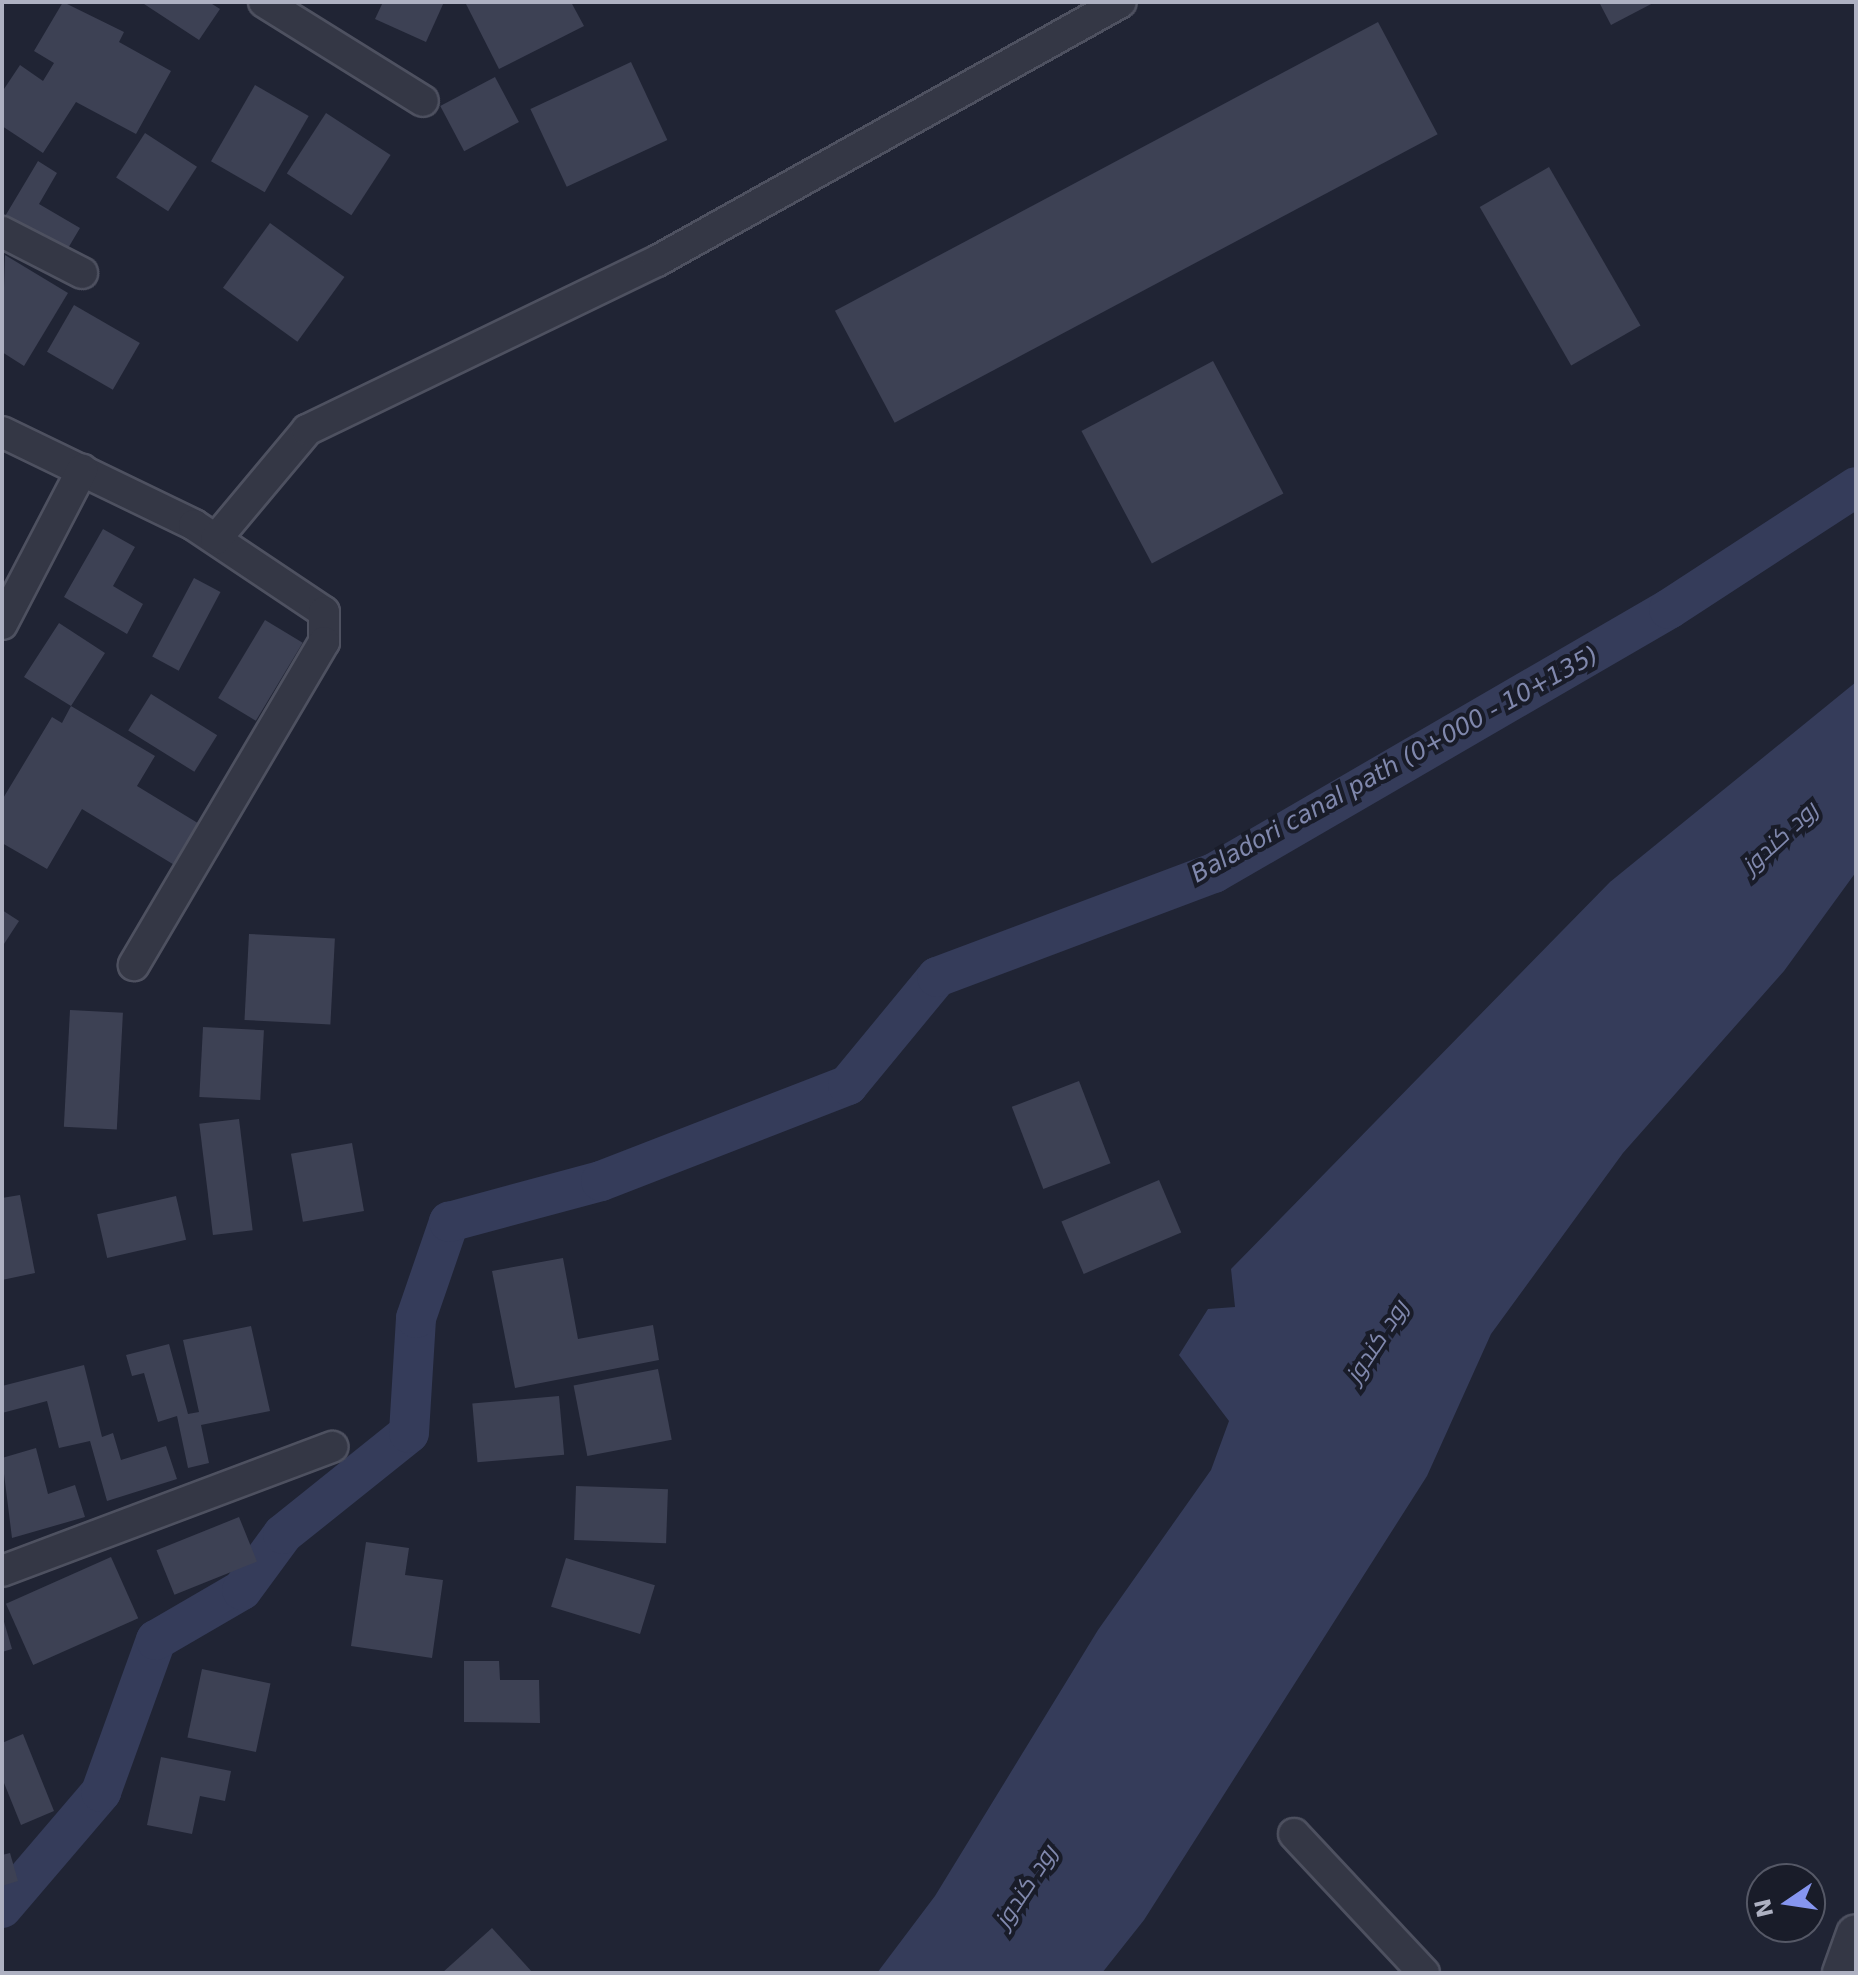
<!DOCTYPE html>
<meta charset="utf-8">
<style>
body{margin:0}
#map{position:relative;width:1858px;height:1975px;overflow:hidden;background:#202434;font-family:"DejaVu Sans",Cairo,sans-serif}
div>[style]{position:absolute}
[style*='--x']{left:calc(var(--x)*1px);top:calc(var(--y)*1px);width:calc(var(--w)*1px);rotate:calc(var(--a)*1deg)}
.water>*{inset:0;background:#353c5a}
.canal>*{height:40px;margin:-20px;padding:0 20px;transform-origin:20px;border-radius:20px;background:#353c5a}
.building>*{inset:0;background:#3d4154;transform-origin:0 0}
.roads{filter:drop-shadow(2px 0 #4e5160) drop-shadow(-2px 0 #4e5160) drop-shadow(0 2px #4e5160) drop-shadow(0 -2px #4e5160)}
.minor>*{height:30px;margin:-15px;padding:0 15px;transform-origin:15px;border-radius:15px;background:#343745}
.tertiary>*{height:38px;margin:-19px;padding:0 19px;transform-origin:19px;border-radius:19px;background:#343745}
span{translate:-50% -50%;white-space:nowrap;text-align:center;line-height:1.15;-webkit-text-stroke:8px #191c29;paint-order:stroke}
.water-label{font-size:24px;color:#8088ad;font-style:italic}
.frame{position:absolute;inset:0;border:4px solid #aeb1c2;pointer-events:none}
.north{position:absolute;left:1746px;top:1863px;width:80px;height:80px;box-sizing:border-box;background:#191c29;border:2px solid #555866;border-radius:50%;rotate:257deg;font-size:22px;font-weight:700;line-height:32px;text-align:center;color:#aeb1c2}
.north::after{content:'';display:block;margin:auto;width:28px;height:36px;background:#8695ef;clip-path:polygon(50% 0,100% 100%,50% 72%,0 100%)}
</style>
<div id="map">
<div class="water">
<div style="clip-path:polygon(1856px 682px,1856px 872px,1784px 971px,1623px 1153px,1491px 1334px,1427px 1476px,1144px 1920px,1102px 1973px,877px 1973px,935px 1896px,1098px 1630px,1211px 1470px,1229px 1421px,1179px 1355px,1208px 1309px,1235px 1307px,1231px 1269px,1610px 882px)"></div>
</div>
<div class="canal">
<div style="--x:2;--y:1908;--w:153;--a:-49.5"></div>
<div style="--x:101;--y:1792;--w:162;--a:-70.1"></div>
<div style="--x:156;--y:1640;--w:99;--a:-30.2"></div>
<div style="--x:242;--y:1590;--w:69;--a:-53.8"></div>
<div style="--x:283;--y:1534;--w:161;--a:-38.7"></div>
<div style="--x:409;--y:1433;--w:115;--a:-86.5"></div>
<div style="--x:416;--y:1318;--w:102;--a:-71"></div>
<div style="--x:449;--y:1222;--w:157;--a:-15.1"></div>
<div style="--x:601;--y:1181;--w:265;--a:-21.2"></div>
<div style="--x:848;--y:1085;--w:140;--a:-50.5"></div>
<div style="--x:937;--y:977;--w:296;--a:-20.6"></div>
<div style="--x:1214;--y:873;--w:526;--a:-30.12"></div>
<div style="--x:1669;--y:609;--w:223;--a:-33.1"></div>
</div>
<div class="building">
<div style="clip-path:polygon(63px 2px,124px 32px,119px 42px,171px 71px,136px 134px,76px 102px,43px 153px,2px 126px,2px 92px,20px 65px,43px 81px,54px 63px,34px 51px)"></div>
<div style="clip-path:polygon(141px 2px,209px 2px,220px 9px,199px 40px)"></div>
<div style="clip-path:polygon(383px 2px,444px 2px,426px 42px,375px 19px)"></div>
<div style="clip-path:polygon(465px 2px,571px 2px,584px 26px,499px 69px)"></div>
<div style="clip-path:polygon(1599px 2px,1655px 2px,1611px 25px)"></div>
<div style="left:1378px;top:22px;width:127px;height:615px;rotate:62deg"></div>
<div style="left:631px;top:62px;width:86px;height:111px;rotate:65deg"></div>
<div style="left:495px;top:77px;width:51px;height:62px;rotate:62deg"></div>
<div style="left:255px;top:85px;width:62px;height:88px;rotate:30deg"></div>
<div style="left:326px;top:113px;width:77px;height:72px;rotate:33deg"></div>
<div style="left:145px;top:133px;width:62px;height:53px;rotate:33deg"></div>
<div style="clip-path:polygon(38px 161px,57px 173px,39px 204px,80px 228px,64px 255px,4px 218px)"></div>
<div style="left:1549px;top:167px;width:183px;height:80px;rotate:60deg"></div>
<div style="left:270px;top:223px;width:92px;height:80px;rotate:36deg"></div>
<div style="clip-path:polygon(5px 255px,68px 293px,24px 366px,2px 352px)"></div>
<div style="left:74px;top:305px;width:76px;height:54px;rotate:30deg"></div>
<div style="left:1213px;top:361px;width:150px;height:149px;rotate:62deg"></div>
<div style="clip-path:polygon(103px 529px,135px 547px,113px 586px,143px 604px,127px 634px,64px 597px)"></div>
<div style="left:194px;top:578px;width:30px;height:89px;rotate:28deg"></div>
<div style="left:265px;top:620px;width:44px;height:91px;rotate:31deg"></div>
<div style="clip-path:polygon(59px 623px,105px 653px,71px 706px,155px 756px,137px 786px,201px 825px,176px 866px,82px 809px,47px 869px,2px 843px,2px 800px,52px 717px,62px 723px,71px 706px,24px 677px)"></div>
<div style="left:151px;top:694px;width:78px;height:43px;rotate:32deg"></div>
<div style="clip-path:polygon(2px 910px,19px 921px,2px 947px)"></div>
<div style="left:249px;top:934px;width:86px;height:86px;rotate:3deg"></div>
<div style="left:70px;top:1010px;width:53px;height:117px;rotate:3deg"></div>
<div style="left:203px;top:1027px;width:61px;height:70px;rotate:3deg"></div>
<div style="left:1079px;top:1081px;width:88px;height:72px;rotate:69deg"></div>
<div style="left:239px;top:1119px;width:112px;height:40px;rotate:83deg"></div>
<div style="left:352px;top:1143px;width:69px;height:62px;rotate:80deg"></div>
<div style="left:1159px;top:1180px;width:57px;height:106px;rotate:67deg"></div>
<div style="clip-path:polygon(20px 1195px,35px 1273px,2px 1280px,2px 1198px)"></div>
<div style="left:176px;top:1196px;width:45px;height:81px;rotate:77deg"></div>
<div style="clip-path:polygon(563px 1258px,578px 1339px,653px 1325px,659px 1360px,515px 1388px,492px 1271px)"></div>
<div style="clip-path:polygon(251px 1326px,270px 1411px,201px 1425px,209px 1463px,188px 1468px,177px 1416px,158px 1422px,144px 1373px,132px 1376px,126px 1355px,169px 1344px,188px 1414px,199px 1412px,183px 1340px)"></div>
<div style="clip-path:polygon(84px 1365px,102px 1437px,113px 1433px,121px 1460px,166px 1446px,177px 1479px,107px 1501px,90px 1441px,59px 1448px,47px 1401px,2px 1413px,2px 1386px)"></div>
<div style="left:658px;top:1369px;width:72px;height:86px;rotate:79deg"></div>
<div style="left:559px;top:1396px;width:59px;height:87px;rotate:85deg"></div>
<div style="clip-path:polygon(36px 1448px,48px 1494px,75px 1485px,85px 1517px,12px 1538px,2px 1458px)"></div>
<div style="left:576px;top:1486px;width:92px;height:54px;rotate:2deg"></div>
<div style="left:239px;top:1517px;width:48px;height:89px;rotate:68deg"></div>
<div style="clip-path:polygon(366px 1542px,409px 1548px,405px 1575px,443px 1580px,432px 1658px,351px 1646px)"></div>
<div style="left:111px;top:1557px;width:67px;height:115px;rotate:66deg"></div>
<div style="left:566px;top:1558px;width:93px;height:51px;rotate:17deg"></div>
<div style="clip-path:polygon(2px 1615px,12px 1649px,2px 1652px)"></div>
<div style="clip-path:polygon(464px 1661px,499px 1661px,500px 1680px,539px 1680px,540px 1723px,464px 1722px)"></div>
<div style="left:202px;top:1669px;width:70px;height:70px;rotate:12deg"></div>
<div style="clip-path:polygon(23px 1734px,54px 1811px,21px 1825px,2px 1778px,2px 1743px)"></div>
<div style="clip-path:polygon(161px 1757px,231px 1771px,225px 1801px,200px 1796px,192px 1834px,147px 1825px)"></div>
<div style="clip-path:polygon(10px 1853px,18px 1881px,2px 1886px,2px 1855px)"></div>
<div style="clip-path:polygon(492px 1928px,533px 1973px,442px 1973px)"></div>
</div>
<div class="roads">
<div class="minor">
<div style="--x:264;--y:2;--w:187;--a:31.9"></div>
<div style="--x:2;--y:232;--w:90;--a:27.1"></div>
<div style="--x:2;--y:432;--w:213;--a:25.8"></div>
<div style="--x:194;--y:525;--w:156;--a:33.8"></div>
<div style="--x:324;--y:612;--w:30;--a:90"></div>
<div style="--x:324;--y:642;--w:375;--a:120.5"></div>
<div style="--x:216;--y:539;--w:142;--a:-50.1"></div>
<div style="--x:307;--y:430;--w:389;--a:-25.8"></div>
<div style="--x:657;--y:261;--w:531;--a:-29.17"></div>
<div style="--x:2;--y:624;--w:174;--a:-62.5"></div>
<div style="--x:2;--y:1571;--w:353;--a:-20.6"></div>
<div style="--x:1294;--y:1834;--w:190;--a:46.9"></div>
</div>
<div class="tertiary">
<div style="--x:1842;--y:1973;--w:41;--a:-70.3"></div>
</div>
</div>
<div class="water-label">
<span style="left:1395px;top:765px;rotate:-29deg">Baladori canal path (0+000 - 10+135)</span>
<span style="left:1780px;top:838px;rotate:-43deg">رود کندوز</span>
<span style="left:1377px;top:1342px;rotate:-57deg">رود کندوز</span>
<span style="left:1026px;top:1887px;rotate:-57deg">رود کندوز</span>
</div>
<div class="frame"></div>
<div class="north">N</div>
</div>
